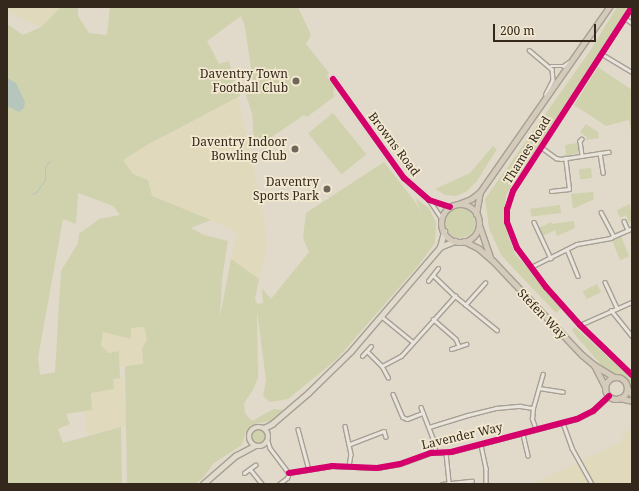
<!DOCTYPE html>
<style>
body{margin:0}
#map{position:relative;width:639px;height:491px;overflow:hidden;background:#e1dacb;font-family:"Noto Serif",serif}
div>[style]{position:absolute}
[style*='--x']{left:calc(var(--x)*1px);top:calc(var(--y)*1px);width:calc(var(--w)*1px);rotate:calc(var(--a)*1deg)}
.farmland>*{inset:0;background:#e1d9bc}
.green>*{inset:0;background:#d0d1ad;transform-origin:0 0}
.round{border-radius:50%}
.water>*{inset:0;background:#b6c6bc}
.stream>*{height:1px;margin:-0.5px;padding:0 0.5px;transform-origin:0.5px;border-radius:0.5px;background:#b6c6bc}
.roads{filter:drop-shadow(1px 0 #a69f94) drop-shadow(-1px 0 #a69f94) drop-shadow(0 1px #a69f94) drop-shadow(0 -1px #a69f94)}
.street>*{height:2.5px;margin:-1.25px;padding:0 1.25px;transform-origin:1.25px;border-radius:1.25px;background:#eae5dc}
.primary>*{height:4.5px;margin:-2.25px;padding:0 2.25px;transform-origin:2.25px;border-radius:2.25px;background:#e1dbce}
.primary>.ring{margin:-2.25px;padding:0;box-sizing:content-box;background:none;border:4.5px solid #e1dbce;border-radius:50%}
.highway>*{height:5px;margin:-2.5px;padding:0 2.5px;transform-origin:2.5px;border-radius:2.5px;background:#d5cbbb}
.highway>.ring{margin:-2.5px;padding:0;box-sizing:content-box;background:none;border:5px solid #d5cbbb;border-radius:50%}
.cycleway>*{height:6px;margin:-3px;padding:0 3px;transform-origin:3px;border-radius:3px;background:#d6006c}
.dots>*{width:11px;height:11px;translate:-50% -50%;box-sizing:border-box;border:2px solid #f3e9d0;border-radius:50%}
span{translate:-50% -50%;white-space:nowrap;text-align:center;line-height:1.15;-webkit-text-stroke:3.5px #f3e9d0;paint-order:stroke}
.poi-label{font-size:12px;color:#34281d}
.right{translate:-100% -50%;text-align:right}
.street-label{font-size:12px;color:#34281d}
.frame{position:absolute;inset:0;border:8px solid #34281d;pointer-events:none}
.scale{position:absolute;left:493px;top:24px;width:103px;height:18px;box-sizing:border-box;border:2px solid #34281d;border-top:0;padding-left:5px;font-size:12px;line-height:14px;white-space:nowrap;color:#34281d;-webkit-text-stroke:3px #f3e9d0;paint-order:stroke}
</style>
<div id="map">
<div class="farmland">
<div style="clip-path:polygon(7px 7px,62px 7px,41px 27px,7px 12px)"></div>
<div style="clip-path:polygon(238px 97px,263px 211px,267px 246px,259px 279px,231px 259px,237px 233px,211px 220px,151px 196px,148px 180px,133px 174px,123px 160px,145px 146px)"></div>
<div style="clip-path:polygon(145px 327px,147px 339px,142px 349px,143px 365px,120px 366px,119px 352px,108px 353px,101px 345px,103px 331px,131px 339px,131px 328px)"></div>
<div style="clip-path:polygon(123px 378px,126px 426px,87px 435px,84px 411px,92px 410px,91px 393px,113px 389px,113px 379px)"></div>
<div style="clip-path:polygon(632px 428px,632px 484px,532px 484px,621px 442px,623px 435px)"></div>
</div>
<div class="green">
<div style="clip-path:polygon(evenodd,61px 7px,78px 7px,78px 16px,89px 33px,107px 35px,110px 7px,298px 7px,311px 35px,306px 44px,329px 73px,327px 76px,334px 87px,333px 94px,335px 96px,307px 117px,304px 115px,270px 138px,254px 140px,252px 113px,246px 95px,252px 89px,251px 82px,253px 81px,245px 27px,241px 16px,207px 41px,219px 64px,229px 61px,232px 74px,236px 73px,240px 96px,145px 146px,123px 160px,133px 174px,148px 180px,152px 196px,211px 220px,191px 228px,204px 235px,228px 241px,222px 279px,220px 317px,231px 259px,259px 279px,255px 299px,257px 304px,263px 303px,262px 288px,271px 299px,309px 252px,303px 238px,306px 213px,384px 162px,416px 203px,421px 214px,416px 199px,429px 208px,436px 223px,435px 243px,417px 267px,336px 360px,288px 399px,270px 402px,263px 396px,266px 380px,257px 310px,258px 378px,253px 390px,244px 403px,245px 413px,252px 421px,274px 409px,283px 410px,271px 421px,255px 424px,246px 432px,242px 445px,214px 463px,202px 479px,195px 484px,127px 484px,125px 366px,143px 364px,142px 349px,147px 339px,144px 327px,131px 328px,131px 339px,103px 332px,101px 345px,108px 353px,119px 351px,120px 378px,113px 379px,114px 389px,91px 393px,92px 410px,66px 414px,70px 424px,58px 429px,63px 443px,121px 427px,122px 484px,7px 484px,7px 24px,23px 35px,41px 27px,61px 7px,78px 193px,113px 206px,120px 215px,99px 219px,79px 234px,78px 243px,61px 271px,55px 372px,40px 375px,38px 358px,63px 219px,76px 224px,78px 193px)"></div>
<div style="clip-path:polygon(617px 7px,629px 7px,506px 195px,504px 223px,515px 254px,562px 307px,556px 313px,501px 255px,489px 228px,485px 199px,590px 51px)"></div>
<div style="clip-path:polygon(598px 67px,632px 90px,632px 137px,629px 120px,606px 126px,574px 105px)"></div>
<div style="left:333px;top:113px;width:53px;height:32px;rotate:51deg"></div>
<div style="clip-path:polygon(586px 124px,598px 132px,599px 138px,585px 140px,587px 137px,580px 132px)"></div>
<div style="clip-path:polygon(578px 143px,578px 153px,566px 156px,565px 145px)"></div>
<div style="clip-path:polygon(493px 146px,497px 149px,477px 181px,466px 192px,456px 196px,445px 195px,435px 189px,470px 173px)"></div>
<div style="left:591px;top:168px;width:10px;height:12px;rotate:84deg"></div>
<div style="clip-path:polygon(593px 192px,594px 199px,573px 209px,571px 194px)"></div>
<div style="clip-path:polygon(630px 204px,632px 222px,629px 223px,626px 215px,620px 218px,617px 210px)"></div>
<div style="left:560px;top:205px;width:8px;height:30px;rotate:83deg"></div>
<div class="round" style="left:445px;top:208px;width:30px;height:30px"></div>
<div style="clip-path:polygon(574px 221px,575px 228px,557px 236px,555px 230px,543px 236px,539px 228px,551px 222px,553px 226px,552px 224px)"></div>
<div style="left:621px;top:236px;width:22px;height:10px;rotate:68deg"></div>
<div style="left:597px;top:284px;width:9px;height:16px;rotate:63deg"></div>
<div style="clip-path:polygon(575px 327px,632px 379px,632px 389px,619px 377px,611px 376px,576px 336px,572px 330px)"></div>
<div class="round" style="left:252px;top:429px;width:14px;height:14px"></div>
</div>
<div class="water">
<div style="clip-path:polygon(7px 78px,16px 83px,25px 102px,24px 108px,19px 112px,7px 106px)"></div>
</div>
<div class="stream">
<div style="--x:33;--y:194;--w:4;--a:-34"></div>
<div style="--x:36;--y:192;--w:15;--a:-53"></div>
<div style="--x:45;--y:180;--w:13;--a:-90"></div>
<div style="--x:45;--y:167;--w:7;--a:-56"></div>
</div>
<div class="roads">
<div class="street">
<div style="--x:632;--y:7;--w:219;--a:122.9"></div>
<div style="--x:513;--y:191;--w:19;--a:108"></div>
<div style="--x:507;--y:209;--w:13;--a:90"></div>
<div style="--x:507;--y:222;--w:28;--a:69"></div>
<div style="--x:517;--y:248;--w:49;--a:53.4"></div>
<div style="--x:546;--y:287;--w:51;--a:48.2"></div>
<div style="--x:580;--y:325;--w:72;--a:43.9"></div>
<div style="--x:625;--y:18;--w:9;--a:36"></div>
<div style="--x:529;--y:50;--w:30;--a:40"></div>
<div style="--x:552;--y:69;--w:11;--a:85"></div>
<div style="--x:553;--y:80;--w:16;--a:117"></div>
<div style="--x:602;--y:54;--w:35;--a:31"></div>
<div style="--x:551;--y:66;--w:12;--a:0"></div>
<div style="--x:563;--y:66;--w:7;--a:-34"></div>
<div style="--x:333;--y:79;--w:122;--a:54.4"></div>
<div style="--x:404;--y:178;--w:33;--a:41"></div>
<div style="--x:429;--y:200;--w:22;--a:18"></div>
<div style="--x:582;--y:139;--w:3;--a:135"></div>
<div style="--x:580;--y:141;--w:15;--a:82"></div>
<div style="--x:541;--y:147;--w:19;--a:36"></div>
<div style="--x:556;--y:158;--w:5;--a:11"></div>
<div style="--x:561;--y:159;--w:48;--a:-8.5"></div>
<div style="--x:600;--y:153;--w:20;--a:81"></div>
<div style="--x:551;--y:191;--w:18;--a:-6"></div>
<div style="--x:569;--y:189;--w:31;--a:-97"></div>
<div style="--x:430;--y:201;--w:22;--a:56"></div>
<div style="--x:601;--y:212;--w:27;--a:62"></div>
<div style="--x:624;--y:221;--w:10;--a:66"></div>
<div style="--x:534;--y:222;--w:40;--a:65"></div>
<div style="--x:567;--y:249;--w:29;--a:68"></div>
<div style="--x:531;--y:267;--w:51;--a:-26.6"></div>
<div style="--x:577;--y:244;--w:34;--a:-10"></div>
<div style="--x:610;--y:238;--w:24;--a:-24"></div>
<div style="--x:433;--y:275;--w:30;--a:44"></div>
<div style="--x:455;--y:296;--w:54;--a:39"></div>
<div style="--x:428;--y:281;--w:16;--a:-52"></div>
<div style="--x:605;--y:282;--w:29;--a:65"></div>
<div style="--x:465;--y:305;--w:30;--a:-48"></div>
<div style="--x:611;--y:310;--w:33;--a:51"></div>
<div style="--x:381;--y:316;--w:41;--a:39.1"></div>
<div style="--x:433;--y:319;--w:30;--a:41"></div>
<div style="--x:456;--y:339;--w:8;--a:67"></div>
<div style="--x:580;--y:325;--w:57;--a:-23.9"></div>
<div style="--x:451;--y:349;--w:16;--a:-18"></div>
<div style="--x:367;--y:351;--w:21;--a:45"></div>
<div style="--x:382;--y:366;--w:13;--a:61"></div>
<div style="--x:362;--y:356;--w:13;--a:-48"></div>
<div style="--x:382;--y:366;--w:21;--a:-28"></div>
<div style="--x:401;--y:356;--w:81;--a:-48"></div>
<div style="--x:539;--y:388;--w:24;--a:9"></div>
<div style="--x:393;--y:394;--w:25;--a:67"></div>
<div style="--x:403;--y:417;--w:4;--a:27"></div>
<div style="--x:407;--y:419;--w:17;--a:-21"></div>
<div style="--x:421;--y:407;--w:33;--a:69"></div>
<div style="--x:433;--y:438;--w:14;--a:78"></div>
<div style="--x:563;--y:423;--w:27;--a:70"></div>
<div style="--x:572;--y:448;--w:41;--a:60.9"></div>
<div style="--x:345;--y:426;--w:29;--a:78"></div>
<div style="--x:351;--y:454;--w:12;--a:99"></div>
<div style="--x:429;--y:427;--w:41;--a:-17.1"></div>
<div style="--x:468;--y:415;--w:29;--a:-14"></div>
<div style="--x:496;--y:408;--w:24;--a:-5"></div>
<div style="--x:520;--y:406;--w:13;--a:9"></div>
<div style="--x:298;--y:429;--w:42;--a:75"></div>
<div style="--x:536;--y:430;--w:12;--a:-110"></div>
<div style="--x:532;--y:419;--w:11;--a:-85"></div>
<div style="--x:533;--y:408;--w:35;--a:-74"></div>
<div style="--x:523;--y:434;--w:22;--a:77"></div>
<div style="--x:268;--y:441;--w:7;--a:74"></div>
<div style="--x:270;--y:448;--w:31;--a:53"></div>
<div style="--x:350;--y:444;--w:36;--a:-21"></div>
<div style="--x:384;--y:431;--w:6;--a:72"></div>
<div style="--x:481;--y:445;--w:24;--a:78"></div>
<div style="--x:486;--y:468;--w:16;--a:90"></div>
<div style="--x:446;--y:453;--w:30;--a:84"></div>
<div style="--x:250;--y:469;--w:19;--a:51"></div>
<div style="--x:244;--y:473;--w:14;--a:-36"></div>
<div style="--x:289;--y:473;--w:44;--a:-9.2"></div>
<div style="--x:332;--y:466;--w:45;--a:2.5"></div>
<div style="--x:377;--y:468;--w:23;--a:-10"></div>
<div style="--x:400;--y:464;--w:33;--a:-20"></div>
<div style="--x:431;--y:453;--w:20;--a:-3"></div>
<div style="--x:451;--y:452;--w:130;--a:-14.7"></div>
<div style="--x:577;--y:419;--w:18;--a:-27"></div>
<div style="--x:593;--y:411;--w:22;--a:-43"></div>
<div style="--x:279;--y:484;--w:10;--a:-37"></div>
<div style="--x:287;--y:478;--w:5;--a:-68"></div>
<div style="--x:442;--y:484;--w:30;--a:-6"></div>
</div>
<div class="primary">
<div style="--x:440;--y:247;--w:16;--a:-75"></div>
<div class="ring" style="left:249px;top:427px;width:15.5px;height:15.5px"></div>
<div style="--x:264;--y:428;--w:9;--a:-27"></div>
<div style="--x:272;--y:424;--w:48;--a:-40.7"></div>
<div style="--x:308;--y:393;--w:60;--a:-44.3"></div>
<div style="--x:351;--y:351;--w:137;--a:-49.4"></div>
<div style="--x:440;--y:247;--w:16;--a:-22"></div>
<div style="--x:203;--y:484;--w:43;--a:-41.2"></div>
<div style="--x:235;--y:456;--w:21;--a:-28"></div>
</div>
<div class="highway">
<div style="--x:458;--y:204;--w:14;--a:-21"></div>
<div style="--x:471;--y:199;--w:11;--a:-38"></div>
<div style="--x:480;--y:192;--w:226;--a:-55.1"></div>
<div class="ring" style="left:441px;top:204px;width:33px;height:33px"></div>
<div style="--x:476;--y:214;--w:22;--a:-80"></div>
<div style="--x:479;--y:225;--w:36;--a:71"></div>
<div style="--x:464;--y:241;--w:16;--a:27"></div>
<div style="--x:478;--y:248;--w:20;--a:41"></div>
<div style="--x:493;--y:261;--w:129;--a:46.6"></div>
<div style="--x:582;--y:355;--w:16;--a:40"></div>
<div style="--x:594;--y:365;--w:23;--a:31"></div>
<div style="--x:594;--y:365;--w:25;--a:63"></div>
<div class="ring" style="left:605px;top:377px;width:17px;height:17px"></div>
<div style="--x:627;--y:388;--w:9;--a:54"></div>
<div style="--x:619;--y:398;--w:13;--a:13"></div>
</div>
</div>
<div class="cycleway">
<div style="--x:632;--y:7;--w:219;--a:122.9"></div>
<div style="--x:513;--y:191;--w:19;--a:108"></div>
<div style="--x:507;--y:209;--w:13;--a:90"></div>
<div style="--x:507;--y:222;--w:28;--a:69"></div>
<div style="--x:517;--y:248;--w:49;--a:53.4"></div>
<div style="--x:546;--y:287;--w:51;--a:48.2"></div>
<div style="--x:580;--y:325;--w:72;--a:43.9"></div>
<div style="--x:333;--y:79;--w:122;--a:54.4"></div>
<div style="--x:404;--y:178;--w:33;--a:41"></div>
<div style="--x:429;--y:200;--w:22;--a:18"></div>
<div style="--x:289;--y:473;--w:44;--a:-9.2"></div>
<div style="--x:332;--y:466;--w:45;--a:2.5"></div>
<div style="--x:377;--y:468;--w:23;--a:-10"></div>
<div style="--x:400;--y:464;--w:33;--a:-20"></div>
<div style="--x:431;--y:453;--w:20;--a:-3"></div>
<div style="--x:451;--y:452;--w:130;--a:-14.7"></div>
<div style="--x:577;--y:419;--w:18;--a:-27"></div>
<div style="--x:593;--y:411;--w:22;--a:-43"></div>
</div>
<div class="dots">
<div style="left:296px;top:81px;background:#71665a"></div>
<div style="left:295px;top:149px;background:#71665a"></div>
<div style="left:327px;top:189px;background:#71665a"></div>
</div>
<div class="poi-label">
<span class="right" style="left:288px;top:81px">Daventry Town<br>Football Club</span>
<span class="right" style="left:287px;top:149px">Daventry Indoor<br>Bowling Club</span>
<span class="right" style="left:319px;top:189px">Daventry<br>Sports Park</span>
</div>
<div class="street-label">
<span style="left:394px;top:144px;rotate:53deg">Browns Road</span>
<span style="left:527px;top:150px;rotate:-58deg">Thames Road</span>
<span style="left:542px;top:314px;rotate:46deg">Stefen Way</span>
<span style="left:462px;top:436px;rotate:-13deg">Lavender Way</span>
</div>
<div class="frame"></div>
<div class="scale">200 m</div>
</div>
